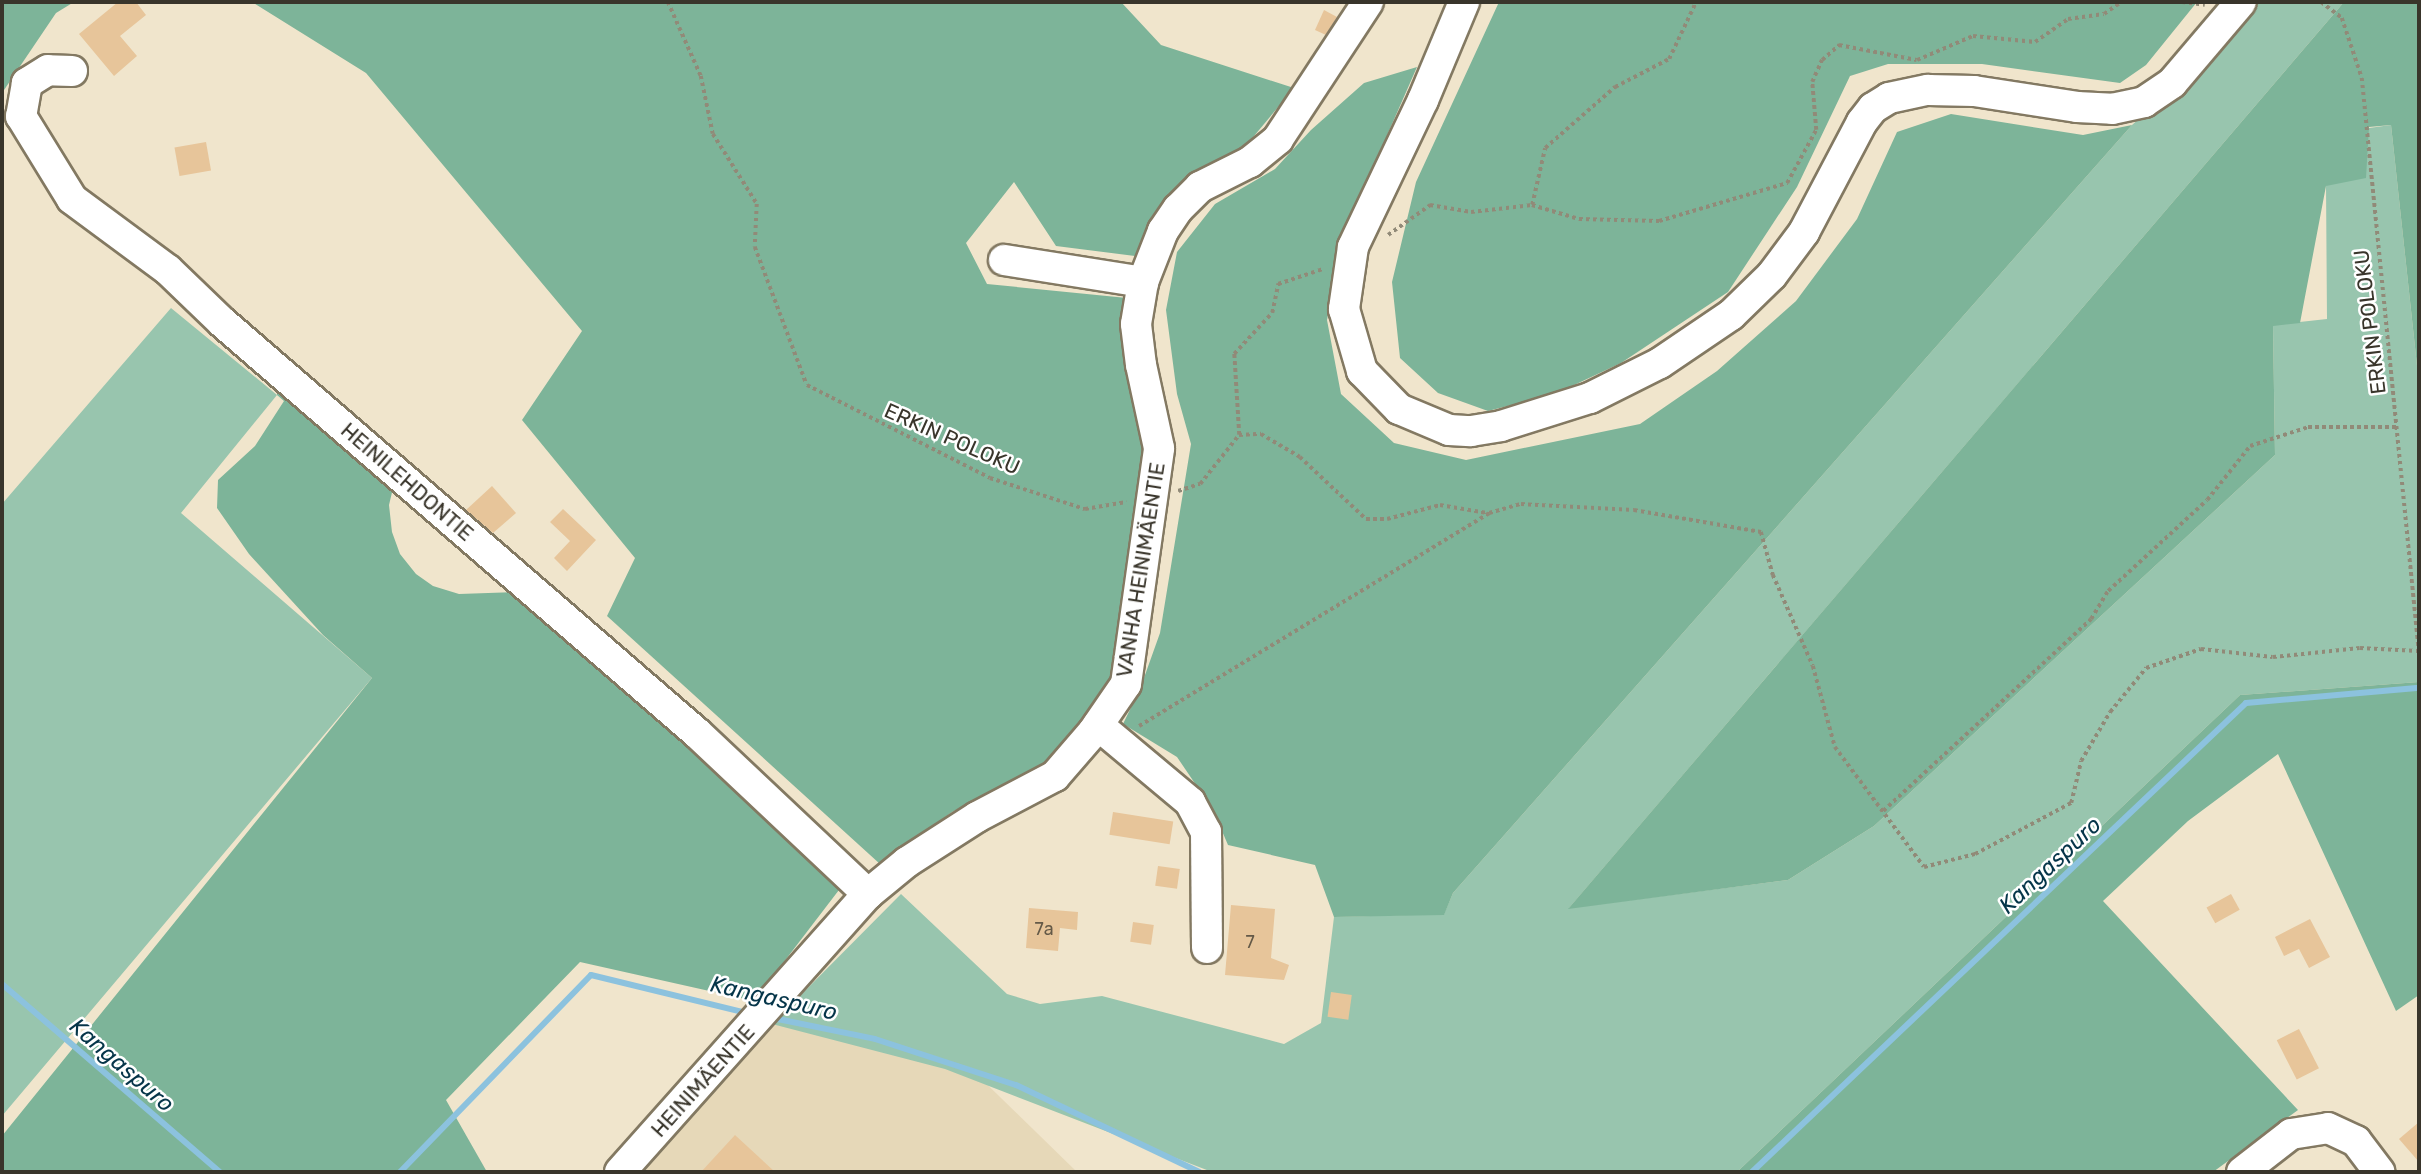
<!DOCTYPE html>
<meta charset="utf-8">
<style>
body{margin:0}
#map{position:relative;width:2421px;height:1174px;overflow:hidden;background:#f0e5cc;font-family:Rubik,sans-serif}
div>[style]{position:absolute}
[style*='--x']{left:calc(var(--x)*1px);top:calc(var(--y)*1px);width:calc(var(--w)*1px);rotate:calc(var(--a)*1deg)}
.built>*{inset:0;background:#e6d8b8}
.green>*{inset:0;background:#98c5ae}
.forest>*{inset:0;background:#7db499}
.stream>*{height:6px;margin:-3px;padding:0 3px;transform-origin:3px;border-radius:3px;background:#8cc2de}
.building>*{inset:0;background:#e7c59a;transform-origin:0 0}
.path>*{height:3.5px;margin-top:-1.75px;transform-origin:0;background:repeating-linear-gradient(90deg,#918a78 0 3.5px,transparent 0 7px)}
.roads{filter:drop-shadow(2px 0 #837962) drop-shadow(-2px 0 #837962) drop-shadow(0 2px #837962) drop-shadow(0 -2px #837962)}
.minor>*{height:30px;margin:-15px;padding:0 15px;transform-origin:15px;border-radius:15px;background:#fff}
span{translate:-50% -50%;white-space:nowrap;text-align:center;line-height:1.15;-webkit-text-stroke:5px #fff;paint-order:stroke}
.number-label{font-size:18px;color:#645947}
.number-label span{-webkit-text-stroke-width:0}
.street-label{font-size:21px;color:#39352b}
.water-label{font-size:23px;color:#053549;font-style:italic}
.frame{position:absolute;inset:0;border:4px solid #39352b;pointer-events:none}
</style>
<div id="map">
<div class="built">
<div style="clip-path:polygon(772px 1024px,964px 1062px,1077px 1172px,643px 1172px)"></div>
</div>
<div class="green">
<div style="clip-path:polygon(2250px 2px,2344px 2px,1569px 908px,1788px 880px,1874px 826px,2275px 455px,2273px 325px,2327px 319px,2326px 186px,2369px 128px,2391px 125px,2419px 384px,2419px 682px,2240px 695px,1737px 1172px,1212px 1172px,945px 1069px,772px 1024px,901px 894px,1007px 994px,1040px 1004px,1102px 996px,1284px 1044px,1321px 1023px,1334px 917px,1444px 914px,1453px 893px,2132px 125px,2183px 80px)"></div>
<div style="clip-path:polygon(171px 308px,277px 395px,181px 513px,372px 678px,2px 1116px,2px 504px)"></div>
</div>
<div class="forest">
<div style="clip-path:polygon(2px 2px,74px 2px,56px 13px,2px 93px)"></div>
<div style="clip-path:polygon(252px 2px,1121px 2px,1161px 45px,1294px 88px,1249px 142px,1174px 190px,1135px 256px,1056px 246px,1014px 182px,966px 243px,987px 284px,1127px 298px,1122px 348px,1143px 440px,1140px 483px,1110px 683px,1045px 765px,952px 812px,880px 864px,607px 616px,635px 558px,522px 420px,582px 331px,366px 73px)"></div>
<div style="clip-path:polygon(1499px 2px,2197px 2px,2146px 65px,2120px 83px,1982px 64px,1888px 64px,1850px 76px,1797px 187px,1728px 292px,1621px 363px,1555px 394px,1488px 411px,1438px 393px,1400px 358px,1392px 282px,1416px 182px)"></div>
<div style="clip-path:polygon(2344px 2px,2419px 2px,2419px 384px,2391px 125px,2369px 127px,2366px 178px,2326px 186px,2300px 323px,2273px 326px,2275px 455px,1874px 826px,1788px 880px,1568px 909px)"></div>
<div style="clip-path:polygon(1417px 67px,1343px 236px,1327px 320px,1341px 394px,1394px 443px,1466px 460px,1640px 424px,1717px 371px,1796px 301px,1857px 219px,1897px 132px,1951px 114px,2083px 135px,2132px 125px,1453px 893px,1444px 915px,1334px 917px,1315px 865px,1228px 845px,1213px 810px,1177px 757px,1123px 724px,1140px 689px,1160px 633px,1191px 444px,1177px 394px,1166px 310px,1177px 252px,1215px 204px,1275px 169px,1311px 130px,1364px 83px)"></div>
<div style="clip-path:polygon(278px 382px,394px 484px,389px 505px,392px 532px,400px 554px,416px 574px,433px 586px,459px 594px,518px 592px,688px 742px,842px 886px,754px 1001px,580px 962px,446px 1100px,487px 1172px,2px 1172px,2px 1136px,372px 678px,323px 635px,249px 554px,217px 508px,218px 480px,255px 446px,284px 401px,277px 395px)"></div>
<div style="clip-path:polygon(2419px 682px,2419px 995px,2396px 1011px,2278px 754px,2188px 821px,2103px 901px,2298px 1110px,2213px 1172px,1737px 1172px,2240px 695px)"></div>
</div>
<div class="stream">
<div style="--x:2;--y:984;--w:288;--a:40.8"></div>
<div style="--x:768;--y:1017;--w:109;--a:11.6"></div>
<div style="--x:875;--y:1039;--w:148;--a:18.1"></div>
<div style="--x:1016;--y:1085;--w:203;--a:25.4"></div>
<div style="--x:400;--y:1172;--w:274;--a:-45.9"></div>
<div style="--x:591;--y:975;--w:165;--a:13.7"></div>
<div style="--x:1752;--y:1172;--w:681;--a:-43.51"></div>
<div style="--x:2246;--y:703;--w:174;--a:-5"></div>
</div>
<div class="building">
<div style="clip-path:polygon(118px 2px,136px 2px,146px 15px,120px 36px,137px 56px,114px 76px,79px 34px)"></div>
<div style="clip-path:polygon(1324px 10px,1337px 17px,1326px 35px,1315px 30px)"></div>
<div style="left:206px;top:142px;width:29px;height:32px;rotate:80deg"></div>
<div style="clip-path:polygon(492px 486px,516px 513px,493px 533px,466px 510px)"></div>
<div style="clip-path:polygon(563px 509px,596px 540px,567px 571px,554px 558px,570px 541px,550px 522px)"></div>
<div style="left:1113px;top:812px;width:61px;height:23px;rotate:9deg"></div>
<div style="left:1158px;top:866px;width:22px;height:20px;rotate:8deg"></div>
<div style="left:2231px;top:894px;width:18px;height:28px;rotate:61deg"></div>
<div style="clip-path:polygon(1231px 905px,1275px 909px,1271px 958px,1289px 965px,1284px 980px,1225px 975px)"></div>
<div style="clip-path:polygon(1029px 908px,1078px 912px,1077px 930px,1060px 928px,1058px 951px,1026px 948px)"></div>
<div style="clip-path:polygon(2310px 919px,2330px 957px,2309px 968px,2299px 949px,2284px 956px,2275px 937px)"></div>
<div style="left:1133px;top:922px;width:21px;height:20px;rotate:8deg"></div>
<div style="left:1331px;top:992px;width:21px;height:25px;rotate:8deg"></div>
<div style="left:2299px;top:1029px;width:44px;height:25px;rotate:63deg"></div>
<div style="clip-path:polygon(2419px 1122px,2419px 1162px,2399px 1139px)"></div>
<div style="clip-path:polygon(735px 1135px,775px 1172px,701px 1172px)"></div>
</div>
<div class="path">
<div style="--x:668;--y:2;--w:81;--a:66"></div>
<div style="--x:701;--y:76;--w:59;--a:78.3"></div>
<div style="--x:713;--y:134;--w:83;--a:57.8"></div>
<div style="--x:757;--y:204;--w:43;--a:92.7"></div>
<div style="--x:755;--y:247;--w:147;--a:69.4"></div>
<div style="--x:807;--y:385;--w:205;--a:26.9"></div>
<div style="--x:990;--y:478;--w:100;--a:18.1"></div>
<div style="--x:1085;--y:509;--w:42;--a:-9.7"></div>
<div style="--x:2182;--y:2;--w:23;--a:7"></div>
<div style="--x:2321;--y:2;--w:26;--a:37"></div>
<div style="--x:2342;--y:18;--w:63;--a:71.6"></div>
<div style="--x:2362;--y:78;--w:576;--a:84.32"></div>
<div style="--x:1532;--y:205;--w:58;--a:-77.2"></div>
<div style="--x:1545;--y:148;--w:93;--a:-41.1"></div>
<div style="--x:1615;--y:87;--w:61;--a:-27.4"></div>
<div style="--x:1669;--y:59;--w:63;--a:-64.7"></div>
<div style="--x:1388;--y:235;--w:52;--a:-35.5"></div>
<div style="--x:1430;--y:205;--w:42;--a:9.7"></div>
<div style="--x:1471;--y:212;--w:61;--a:-6.5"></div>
<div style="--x:1532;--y:205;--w:49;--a:16.6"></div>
<div style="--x:1579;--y:219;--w:80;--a:1.4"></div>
<div style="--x:1659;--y:221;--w:134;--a:-16.5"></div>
<div style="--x:1787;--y:183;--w:60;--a:-61.3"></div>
<div style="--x:1816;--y:130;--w:48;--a:-94.8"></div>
<div style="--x:1812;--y:82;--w:24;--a:-66"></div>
<div style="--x:1822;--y:60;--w:23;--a:-41"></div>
<div style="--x:1839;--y:45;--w:79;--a:10.9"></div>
<div style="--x:1917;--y:60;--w:61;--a:-23.2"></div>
<div style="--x:1973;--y:36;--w:62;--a:5.5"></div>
<div style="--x:2035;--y:42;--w:40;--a:-34.9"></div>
<div style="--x:2068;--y:19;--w:36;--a:-8"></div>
<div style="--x:2104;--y:14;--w:21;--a:-35"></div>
<div style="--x:1239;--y:435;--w:22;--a:-3"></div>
<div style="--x:1261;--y:434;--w:45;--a:30.5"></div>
<div style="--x:1300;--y:457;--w:91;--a:43.2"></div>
<div style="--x:1366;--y:519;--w:21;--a:0"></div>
<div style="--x:1387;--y:519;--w:55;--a:-14.8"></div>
<div style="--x:1440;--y:505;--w:48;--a:9.7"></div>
<div style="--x:1178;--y:491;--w:23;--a:-18"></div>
<div style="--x:1200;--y:484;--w:63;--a:-51.5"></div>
<div style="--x:1239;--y:435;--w:81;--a:-93.5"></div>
<div style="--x:1234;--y:354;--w:56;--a:-47.2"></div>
<div style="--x:1272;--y:313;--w:30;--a:-78"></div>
<div style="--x:1278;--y:284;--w:47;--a:-18.4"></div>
<div style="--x:1139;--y:726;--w:410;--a:-31.3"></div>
<div style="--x:1489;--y:513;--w:33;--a:-16"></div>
<div style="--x:1521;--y:504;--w:113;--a:3"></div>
<div style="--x:1634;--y:510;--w:129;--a:9.8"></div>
<div style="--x:1761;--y:532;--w:45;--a:74.4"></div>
<div style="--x:1773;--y:575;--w:99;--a:66.3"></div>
<div style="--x:1813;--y:666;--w:84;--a:74.8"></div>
<div style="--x:1835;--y:747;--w:149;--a:53.4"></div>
<div style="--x:1924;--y:867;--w:53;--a:-14.3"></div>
<div style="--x:1975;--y:854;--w:109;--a:-28"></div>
<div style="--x:2071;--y:803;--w:43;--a:-76.6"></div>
<div style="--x:2081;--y:761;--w:57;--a:-59.4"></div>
<div style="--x:2110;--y:712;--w:57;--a:-50.7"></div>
<div style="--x:2146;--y:668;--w:58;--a:-19.1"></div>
<div style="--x:2201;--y:649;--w:72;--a:6.3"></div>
<div style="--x:2273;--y:657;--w:87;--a:-5.9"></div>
<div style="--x:2360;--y:648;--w:58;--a:3"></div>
<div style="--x:1883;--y:811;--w:283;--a:-42.7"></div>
<div style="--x:2091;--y:619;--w:33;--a:-59"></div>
<div style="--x:2108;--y:591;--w:134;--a:-42.6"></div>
<div style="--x:2207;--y:500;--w:69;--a:-51.5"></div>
<div style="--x:2250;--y:446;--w:61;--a:-18.1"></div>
<div style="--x:2308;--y:427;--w:91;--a:0"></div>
</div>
<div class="roads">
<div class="minor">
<div style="--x:1464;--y:2;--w:106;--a:112.7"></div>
<div style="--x:1423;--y:100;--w:163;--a:115.5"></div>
<div style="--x:1353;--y:247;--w:63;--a:98.3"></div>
<div style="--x:1344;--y:309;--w:65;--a:73.8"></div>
<div style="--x:1362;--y:371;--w:53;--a:45.8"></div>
<div style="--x:1399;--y:409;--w:54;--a:22.8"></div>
<div style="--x:1449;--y:430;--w:22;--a:3"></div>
<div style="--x:1471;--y:431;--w:30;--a:-9"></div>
<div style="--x:1501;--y:426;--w:93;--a:-17.5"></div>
<div style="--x:1590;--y:398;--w:78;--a:-26.6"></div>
<div style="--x:1660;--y:363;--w:86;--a:-34.1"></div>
<div style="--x:1731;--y:315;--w:57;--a:-44.3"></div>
<div style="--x:1772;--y:275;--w:54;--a:-53.3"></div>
<div style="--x:1804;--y:232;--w:124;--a:-62.2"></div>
<div style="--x:1862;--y:122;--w:18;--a:-52"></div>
<div style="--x:1873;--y:108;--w:19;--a:-32"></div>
<div style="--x:1889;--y:98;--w:40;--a:-12"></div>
<div style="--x:1928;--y:90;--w:46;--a:1.2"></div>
<div style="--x:1974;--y:91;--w:104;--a:8.8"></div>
<div style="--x:2077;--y:107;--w:35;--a:3"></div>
<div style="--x:2112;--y:109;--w:33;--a:-12"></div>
<div style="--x:2144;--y:102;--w:34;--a:-34"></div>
<div style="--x:2172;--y:83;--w:106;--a:-49.6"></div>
<div style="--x:72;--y:71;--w:24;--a:-178"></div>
<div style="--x:48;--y:70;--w:25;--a:148"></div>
<div style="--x:27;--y:83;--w:34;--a:100"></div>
<div style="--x:21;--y:116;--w:97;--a:58.4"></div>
<div style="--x:72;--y:199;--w:119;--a:36.5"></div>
<div style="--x:168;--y:270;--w:75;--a:43.9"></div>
<div style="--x:222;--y:322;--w:628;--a:40.87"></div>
<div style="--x:697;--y:733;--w:235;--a:43.3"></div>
<div style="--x:1004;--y:260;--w:141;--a:9"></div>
<div style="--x:1098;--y:725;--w:120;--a:39.9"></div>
<div style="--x:1190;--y:802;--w:34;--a:62"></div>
<div style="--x:1206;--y:832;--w:116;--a:89.5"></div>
<div style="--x:620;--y:1172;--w:373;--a:-48.3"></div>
<div style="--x:868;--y:894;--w:50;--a:-39.4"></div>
<div style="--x:907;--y:862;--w:83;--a:-32.7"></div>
<div style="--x:977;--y:817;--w:88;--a:-27.7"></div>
<div style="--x:1055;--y:776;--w:58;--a:-49.2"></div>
<div style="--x:1093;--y:732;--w:58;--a:-55.5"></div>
<div style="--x:1126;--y:684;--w:238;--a:-82"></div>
<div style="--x:1159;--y:448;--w:85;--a:-102.2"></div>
<div style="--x:1141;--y:365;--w:41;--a:-97"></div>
<div style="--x:1136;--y:324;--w:43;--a:-80.5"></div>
<div style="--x:1143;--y:282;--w:55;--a:-68.6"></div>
<div style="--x:1163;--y:231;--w:27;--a:-56"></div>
<div style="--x:1178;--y:209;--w:31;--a:-45"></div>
<div style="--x:1200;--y:187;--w:56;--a:-26.6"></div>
<div style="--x:1250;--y:162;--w:36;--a:-39"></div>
<div style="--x:1278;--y:139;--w:164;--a:-56.7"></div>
<div style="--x:2242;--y:1172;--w:62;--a:-37.8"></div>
<div style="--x:2291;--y:1134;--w:37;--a:-9"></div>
<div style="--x:2328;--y:1128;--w:31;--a:25"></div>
<div style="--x:2356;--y:1141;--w:39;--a:53"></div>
</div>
</div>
<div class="number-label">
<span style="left:1044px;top:929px">7a</span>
<span style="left:1250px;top:942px">7</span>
</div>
<div class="street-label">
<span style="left:2370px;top:322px;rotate:-97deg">ERKIN POLOKU</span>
<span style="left:952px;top:439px;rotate:24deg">ERKIN POLOKU</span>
<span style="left:407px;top:482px;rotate:41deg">HEINILEHDONTIE</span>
<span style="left:1141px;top:570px;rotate:-81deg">VANHA HEINIMÄENTIE</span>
<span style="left:703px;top:1081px;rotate:-48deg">HEINIMÄENTIE</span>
</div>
<div class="water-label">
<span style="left:2050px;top:865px;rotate:-43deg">Kangaspuro</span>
<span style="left:774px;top:998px;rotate:13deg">Kangaspuro</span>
<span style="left:122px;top:1065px;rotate:41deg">Kangaspuro</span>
</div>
<div class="frame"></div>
</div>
